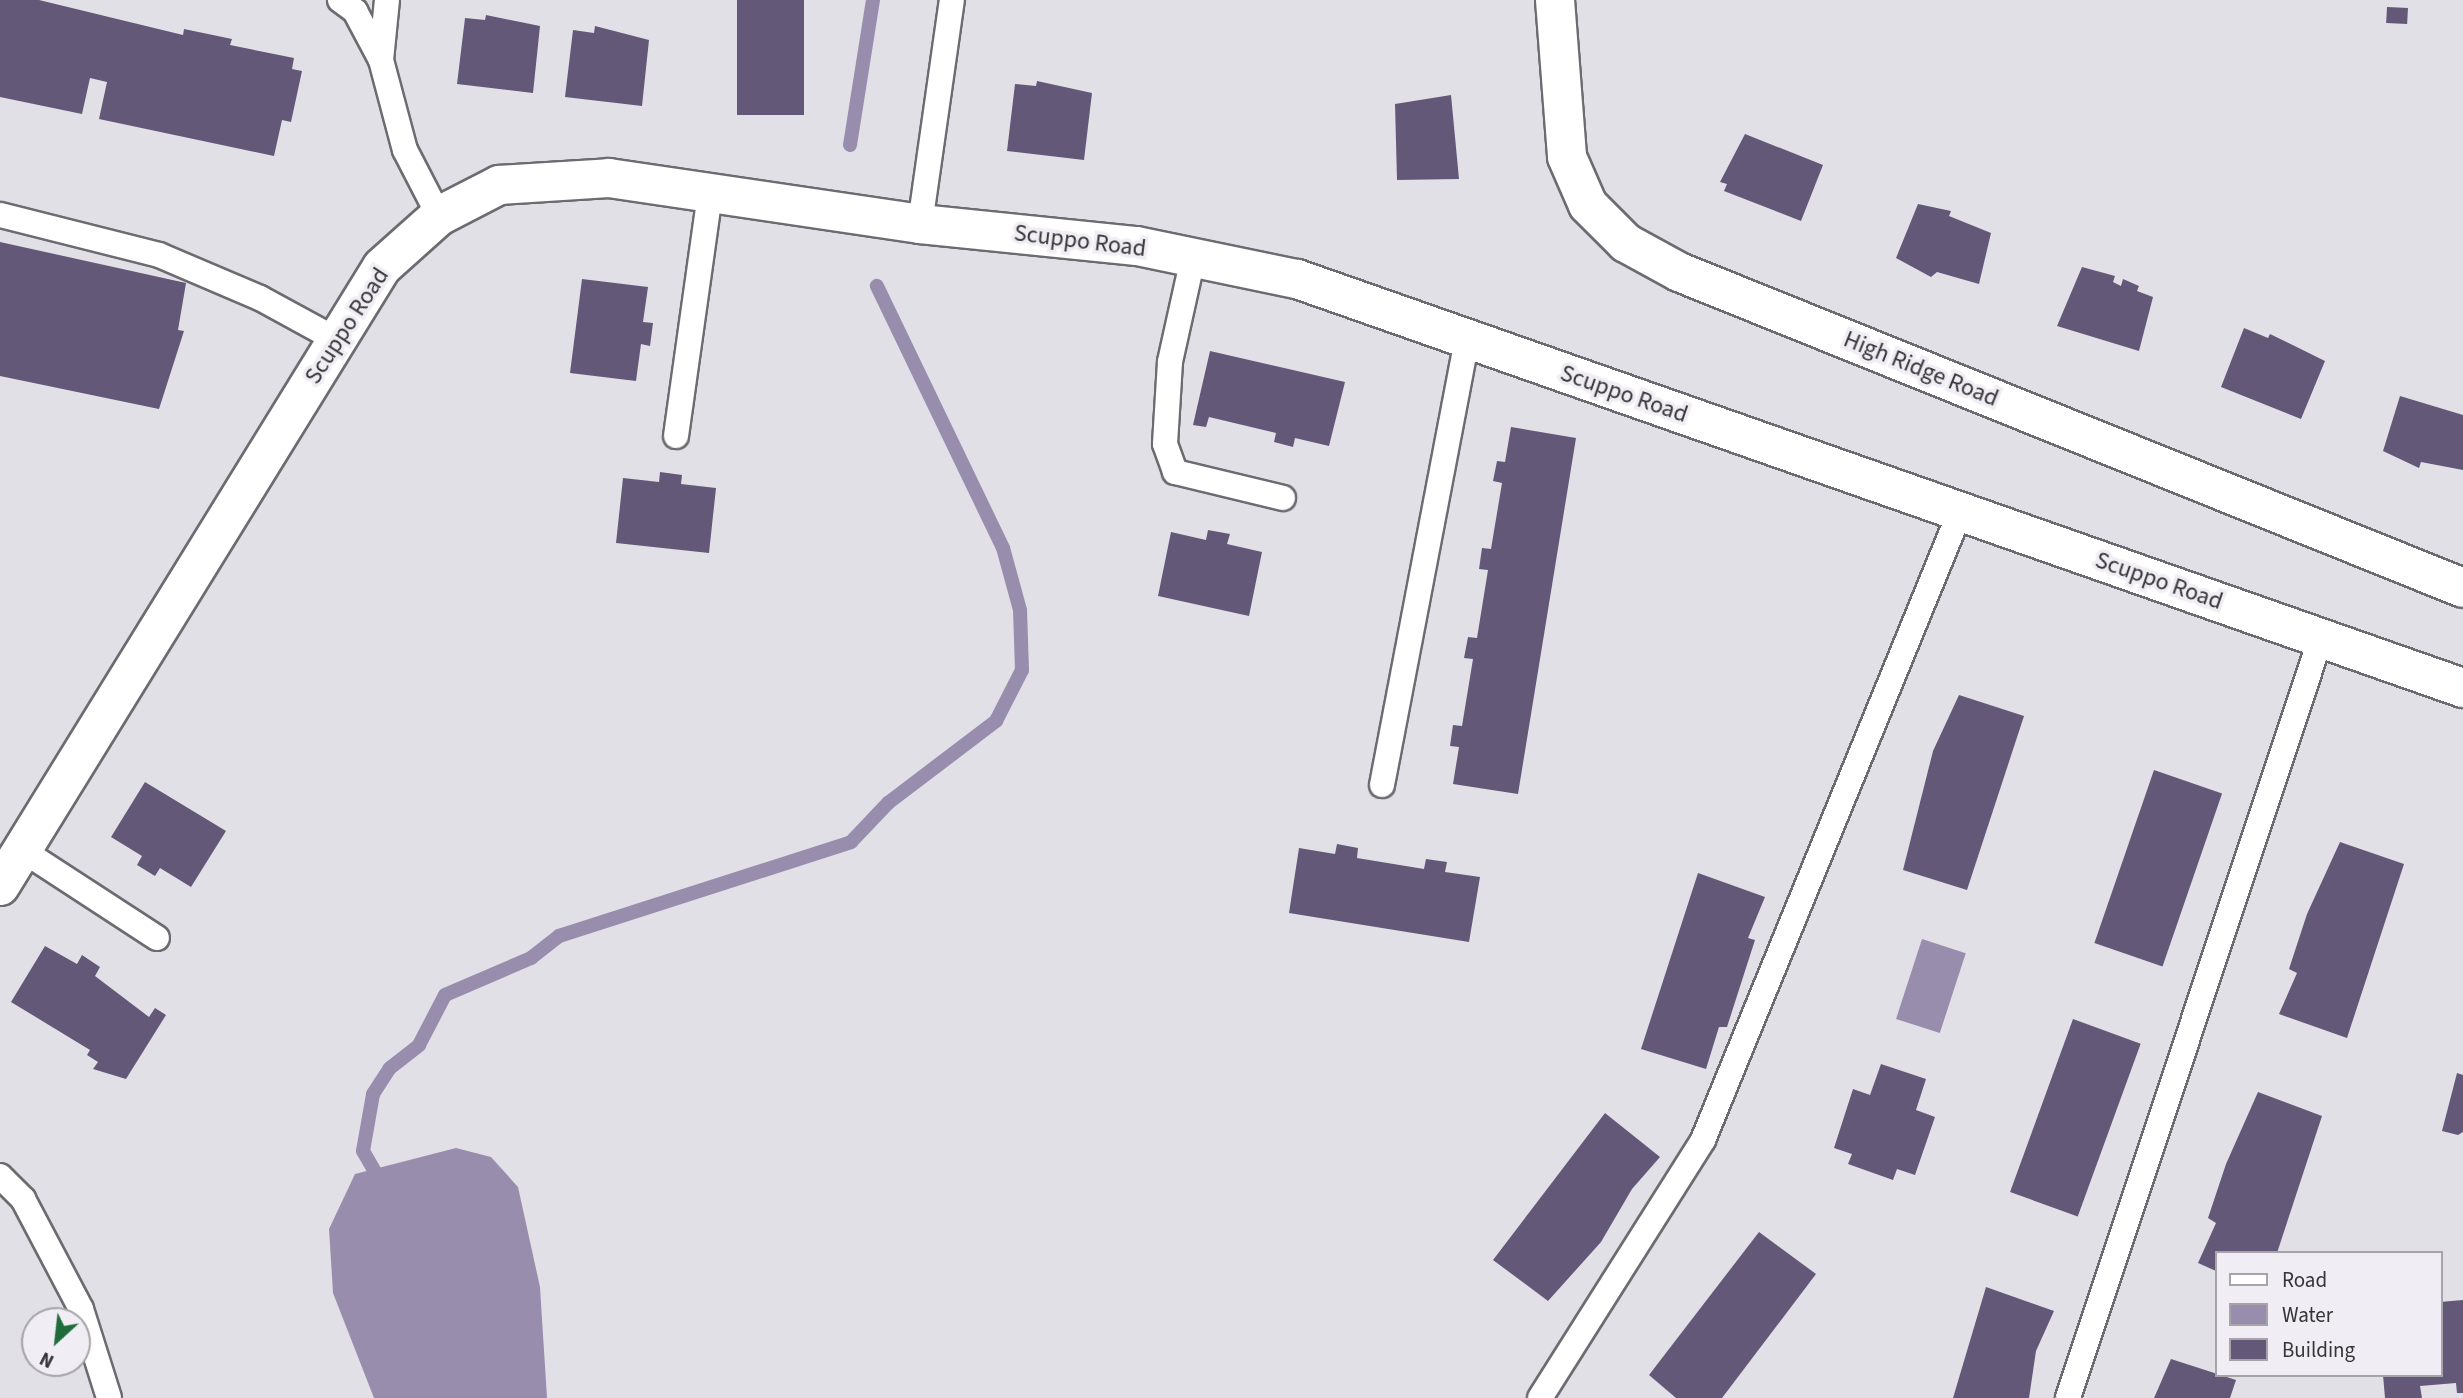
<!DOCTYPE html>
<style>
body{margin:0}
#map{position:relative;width:2463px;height:1398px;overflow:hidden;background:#e2e0e7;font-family:"Source Sans 3",sans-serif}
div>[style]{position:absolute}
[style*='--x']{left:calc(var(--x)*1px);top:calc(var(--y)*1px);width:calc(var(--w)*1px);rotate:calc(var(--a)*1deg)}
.water>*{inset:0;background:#998dae;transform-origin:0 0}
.stream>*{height:14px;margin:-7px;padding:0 7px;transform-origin:7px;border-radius:7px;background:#998dae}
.building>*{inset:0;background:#635877;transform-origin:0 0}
.roads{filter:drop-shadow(2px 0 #6d6b71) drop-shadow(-2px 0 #6d6b71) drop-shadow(0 2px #6d6b71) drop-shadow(0 -2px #6d6b71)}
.lane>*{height:24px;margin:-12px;padding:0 12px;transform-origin:12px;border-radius:12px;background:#fff}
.street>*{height:38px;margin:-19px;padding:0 19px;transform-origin:19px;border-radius:19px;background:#fff}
span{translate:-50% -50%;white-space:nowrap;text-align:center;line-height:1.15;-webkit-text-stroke:7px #f0eef4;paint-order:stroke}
.street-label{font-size:24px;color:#353437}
.legend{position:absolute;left:2215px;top:1251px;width:228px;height:126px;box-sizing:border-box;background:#f0eef4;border:2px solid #a5a4a8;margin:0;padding:9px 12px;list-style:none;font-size:21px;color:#353437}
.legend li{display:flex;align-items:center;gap:14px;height:35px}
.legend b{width:35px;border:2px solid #a5a4a8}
.north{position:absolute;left:21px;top:1307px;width:70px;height:70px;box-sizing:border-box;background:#f0eef4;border:2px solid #a5a4a8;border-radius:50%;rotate:207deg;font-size:19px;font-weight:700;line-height:28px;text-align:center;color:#353437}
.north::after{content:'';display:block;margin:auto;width:24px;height:32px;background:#206c3b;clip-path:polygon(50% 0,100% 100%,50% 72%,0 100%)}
</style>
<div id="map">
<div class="water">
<div style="left:1922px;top:939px;width:46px;height:84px;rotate:18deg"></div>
<div style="clip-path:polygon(456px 1148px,491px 1157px,518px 1187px,540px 1287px,547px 1398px,374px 1398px,333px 1293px,329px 1229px,355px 1174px)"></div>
</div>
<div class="stream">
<div style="--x:850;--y:145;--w:147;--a:-81"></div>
<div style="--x:382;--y:1184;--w:38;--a:-120"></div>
<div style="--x:363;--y:1151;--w:58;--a:-80"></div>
<div style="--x:373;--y:1094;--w:31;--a:-57"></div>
<div style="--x:390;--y:1068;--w:37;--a:-38"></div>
<div style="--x:419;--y:1045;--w:56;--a:-62.5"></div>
<div style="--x:445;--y:995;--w:94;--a:-23.3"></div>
<div style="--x:531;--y:958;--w:36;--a:-38"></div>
<div style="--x:559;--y:936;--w:307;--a:-17.8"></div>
<div style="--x:851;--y:842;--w:54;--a:-46.5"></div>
<div style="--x:888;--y:803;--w:136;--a:-37.2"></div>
<div style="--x:996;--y:721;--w:57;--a:-63"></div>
<div style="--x:1022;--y:670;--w:60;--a:-91.9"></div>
<div style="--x:1020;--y:610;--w:64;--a:-105.3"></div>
<div style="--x:1003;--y:548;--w:291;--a:-115.7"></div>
</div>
<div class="building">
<div style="clip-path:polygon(0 0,39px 0,183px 35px,184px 29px,232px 39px,230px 45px,294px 58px,292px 69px,302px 71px,291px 122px,282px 120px,274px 156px,99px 119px,107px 82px,90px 78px,82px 114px,0 97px)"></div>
<div style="left:737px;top:0;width:67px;height:115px"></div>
<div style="left:2387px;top:7px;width:21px;height:16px;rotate:3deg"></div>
<div style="clip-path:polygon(486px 15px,540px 26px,533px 93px,457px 84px,465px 18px,485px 20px)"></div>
<div style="clip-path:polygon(595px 26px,649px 40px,642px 106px,565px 97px,573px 30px,594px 33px)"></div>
<div style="clip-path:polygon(1037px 81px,1092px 93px,1084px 160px,1007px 151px,1015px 84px,1036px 86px)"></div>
<div style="clip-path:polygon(1451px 95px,1459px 179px,1397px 180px,1395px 104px)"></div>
<div style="clip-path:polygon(1745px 134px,1823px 165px,1801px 221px,1724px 191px,1727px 184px,1720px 182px)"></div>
<div style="clip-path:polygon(1918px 204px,1951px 211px,1949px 216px,1991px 233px,1979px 284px,1937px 272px,1931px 277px,1896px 258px)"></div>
<div style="clip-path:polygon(0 242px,186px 283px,178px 330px,184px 331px,159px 409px,0 376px)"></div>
<div style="clip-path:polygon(2082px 267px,2115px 276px,2113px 282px,2121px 286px,2123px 279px,2139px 286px,2137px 291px,2153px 297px,2139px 351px,2057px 326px)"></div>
<div style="clip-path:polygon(582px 279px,648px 287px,643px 322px,653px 323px,650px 346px,641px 344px,636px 381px,570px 373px)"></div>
<div style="clip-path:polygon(2244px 328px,2268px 338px,2270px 334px,2325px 361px,2301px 419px,2221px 387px)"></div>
<div style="clip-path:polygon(1210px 351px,1345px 382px,1329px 446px,1295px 438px,1293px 447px,1274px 442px,1276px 433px,1209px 417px,1206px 427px,1193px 425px)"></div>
<div style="clip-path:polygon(2400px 396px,2463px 415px,2463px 470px,2421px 462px,2419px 468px,2383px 451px)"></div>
<div style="clip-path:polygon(1511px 427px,1576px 438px,1518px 794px,1453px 784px,1459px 747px,1450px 746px,1453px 725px,1462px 726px,1473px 659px,1464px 658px,1468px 637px,1477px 638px,1488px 570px,1479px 569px,1482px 548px,1491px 549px,1502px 483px,1493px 481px,1497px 461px,1505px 462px)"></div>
<div style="clip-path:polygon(660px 472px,682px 475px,681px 484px,716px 488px,709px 553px,616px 543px,623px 478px,659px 482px)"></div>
<div style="clip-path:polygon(1208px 530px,1230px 534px,1227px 544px,1262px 552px,1249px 616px,1158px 596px,1171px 532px,1206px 540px)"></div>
<div style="clip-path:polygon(1959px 695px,2024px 716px,1967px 890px,1903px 870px,1933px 751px)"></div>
<div style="left:2154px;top:770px;width:72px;height:183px;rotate:19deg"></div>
<div style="clip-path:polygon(145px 782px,226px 831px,191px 887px,160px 868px,155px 876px,137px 865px,142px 856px,111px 837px)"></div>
<div style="clip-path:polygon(2340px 842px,2404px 864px,2347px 1038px,2279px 1014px,2297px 973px,2289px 969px,2307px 914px)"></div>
<div style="clip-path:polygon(1337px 844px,1358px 848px,1357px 858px,1424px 869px,1426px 859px,1447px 862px,1445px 872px,1480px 877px,1469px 942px,1289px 913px,1299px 848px,1335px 854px)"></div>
<div style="clip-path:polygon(1698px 873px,1765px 897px,1748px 938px,1755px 940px,1727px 1027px,1719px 1027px,1706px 1069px,1641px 1049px)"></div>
<div style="clip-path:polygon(45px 946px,77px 964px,82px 955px,100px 967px,95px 976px,149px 1017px,155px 1008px,166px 1015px,126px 1079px,93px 1069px,98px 1062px,87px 1055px,90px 1050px,11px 1002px)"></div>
<div style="left:2073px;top:1019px;width:72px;height:184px;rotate:20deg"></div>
<div style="clip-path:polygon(1881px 1064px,1926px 1079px,1916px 1110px,1935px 1117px,1915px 1175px,1897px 1169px,1893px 1180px,1848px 1164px,1852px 1154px,1834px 1148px,1853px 1089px,1870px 1095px)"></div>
<div style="clip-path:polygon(2457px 1073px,2463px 1075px,2463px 1132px,2458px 1135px,2442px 1131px)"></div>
<div style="clip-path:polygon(2258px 1092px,2322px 1116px,2277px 1253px,2216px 1253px,2216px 1271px,2198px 1263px,2216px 1223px,2208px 1218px,2226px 1164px)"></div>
<div style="clip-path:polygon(1605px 1113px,1660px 1157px,1632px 1189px,1601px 1242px,1548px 1301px,1493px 1260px)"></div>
<div style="clip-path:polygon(1759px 1232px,1816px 1274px,1722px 1398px,1676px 1398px,1649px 1375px)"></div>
<div style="clip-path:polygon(1986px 1287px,2054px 1311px,2036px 1351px,2029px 1398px,1953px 1398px)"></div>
<div style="clip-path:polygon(2463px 1300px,2463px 1393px,2457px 1393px,2456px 1383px,2420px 1386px,2422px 1398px,2385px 1398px,2383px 1375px,2440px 1375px,2440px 1302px)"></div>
<div style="clip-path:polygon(2171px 1359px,2236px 1380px,2230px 1398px,2154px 1398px)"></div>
</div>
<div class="roads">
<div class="lane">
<div style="--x:340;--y:0;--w:19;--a:36"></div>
<div style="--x:355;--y:11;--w:55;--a:62"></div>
<div style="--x:381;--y:60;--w:93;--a:75.1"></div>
<div style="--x:405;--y:150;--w:74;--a:62.7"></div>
<div style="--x:381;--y:60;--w:60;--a:-84.3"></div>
<div style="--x:0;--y:215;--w:164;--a:14.1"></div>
<div style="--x:159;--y:255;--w:110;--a:23.1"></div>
<div style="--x:260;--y:298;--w:88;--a:28.6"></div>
<div style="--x:920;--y:224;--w:226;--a:-81.9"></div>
<div style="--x:1193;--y:258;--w:107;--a:102.5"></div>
<div style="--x:1170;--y:362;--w:82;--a:93.5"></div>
<div style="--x:1165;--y:444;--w:30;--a:70"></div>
<div style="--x:1175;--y:472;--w:111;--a:13.5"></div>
<div style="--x:676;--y:436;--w:245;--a:-82"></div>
<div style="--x:1382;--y:785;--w:455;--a:-79.2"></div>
<div style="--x:22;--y:850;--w:161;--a:33.1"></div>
<div style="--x:0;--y:1176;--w:33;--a:45"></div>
<div style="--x:23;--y:1199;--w:124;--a:62.2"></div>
<div style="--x:81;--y:1309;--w:93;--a:72.5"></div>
<div style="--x:1540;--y:1398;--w:305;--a:-57.7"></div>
<div style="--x:1703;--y:1140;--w:679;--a:-67.74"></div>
<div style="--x:2068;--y:1398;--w:802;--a:-71.61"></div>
</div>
<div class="street">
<div style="--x:1555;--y:0;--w:157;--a:85.6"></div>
<div style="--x:1567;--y:157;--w:52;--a:66.4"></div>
<div style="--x:1588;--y:205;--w:54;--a:45"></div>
<div style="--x:1626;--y:243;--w:60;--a:28.7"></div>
<div style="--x:1679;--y:272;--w:845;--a:21.95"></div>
<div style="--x:0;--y:886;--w:727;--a:-58.32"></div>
<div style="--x:382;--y:267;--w:76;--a:-41.8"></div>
<div style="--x:439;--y:216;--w:68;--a:-27.3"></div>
<div style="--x:499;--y:185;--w:110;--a:-3.6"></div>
<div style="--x:609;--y:178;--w:314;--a:8.4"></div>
<div style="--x:920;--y:224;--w:218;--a:5.8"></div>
<div style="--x:1137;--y:246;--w:163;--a:11.7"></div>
<div style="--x:1297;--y:279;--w:1236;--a:19.33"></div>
</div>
</div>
<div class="street-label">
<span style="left:1080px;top:241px;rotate:7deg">Scuppo Road</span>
<span style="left:347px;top:326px;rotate:-57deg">Scuppo Road</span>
<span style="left:1921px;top:369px;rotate:22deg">High Ridge Road</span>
<span style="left:1624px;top:394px;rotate:19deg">Scuppo Road</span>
<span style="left:2159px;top:581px;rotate:19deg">Scuppo Road</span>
</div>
<ul class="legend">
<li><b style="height:9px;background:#fff"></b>Road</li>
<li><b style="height:19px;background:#998dae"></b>Water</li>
<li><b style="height:19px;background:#635877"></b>Building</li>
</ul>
<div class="north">N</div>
</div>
